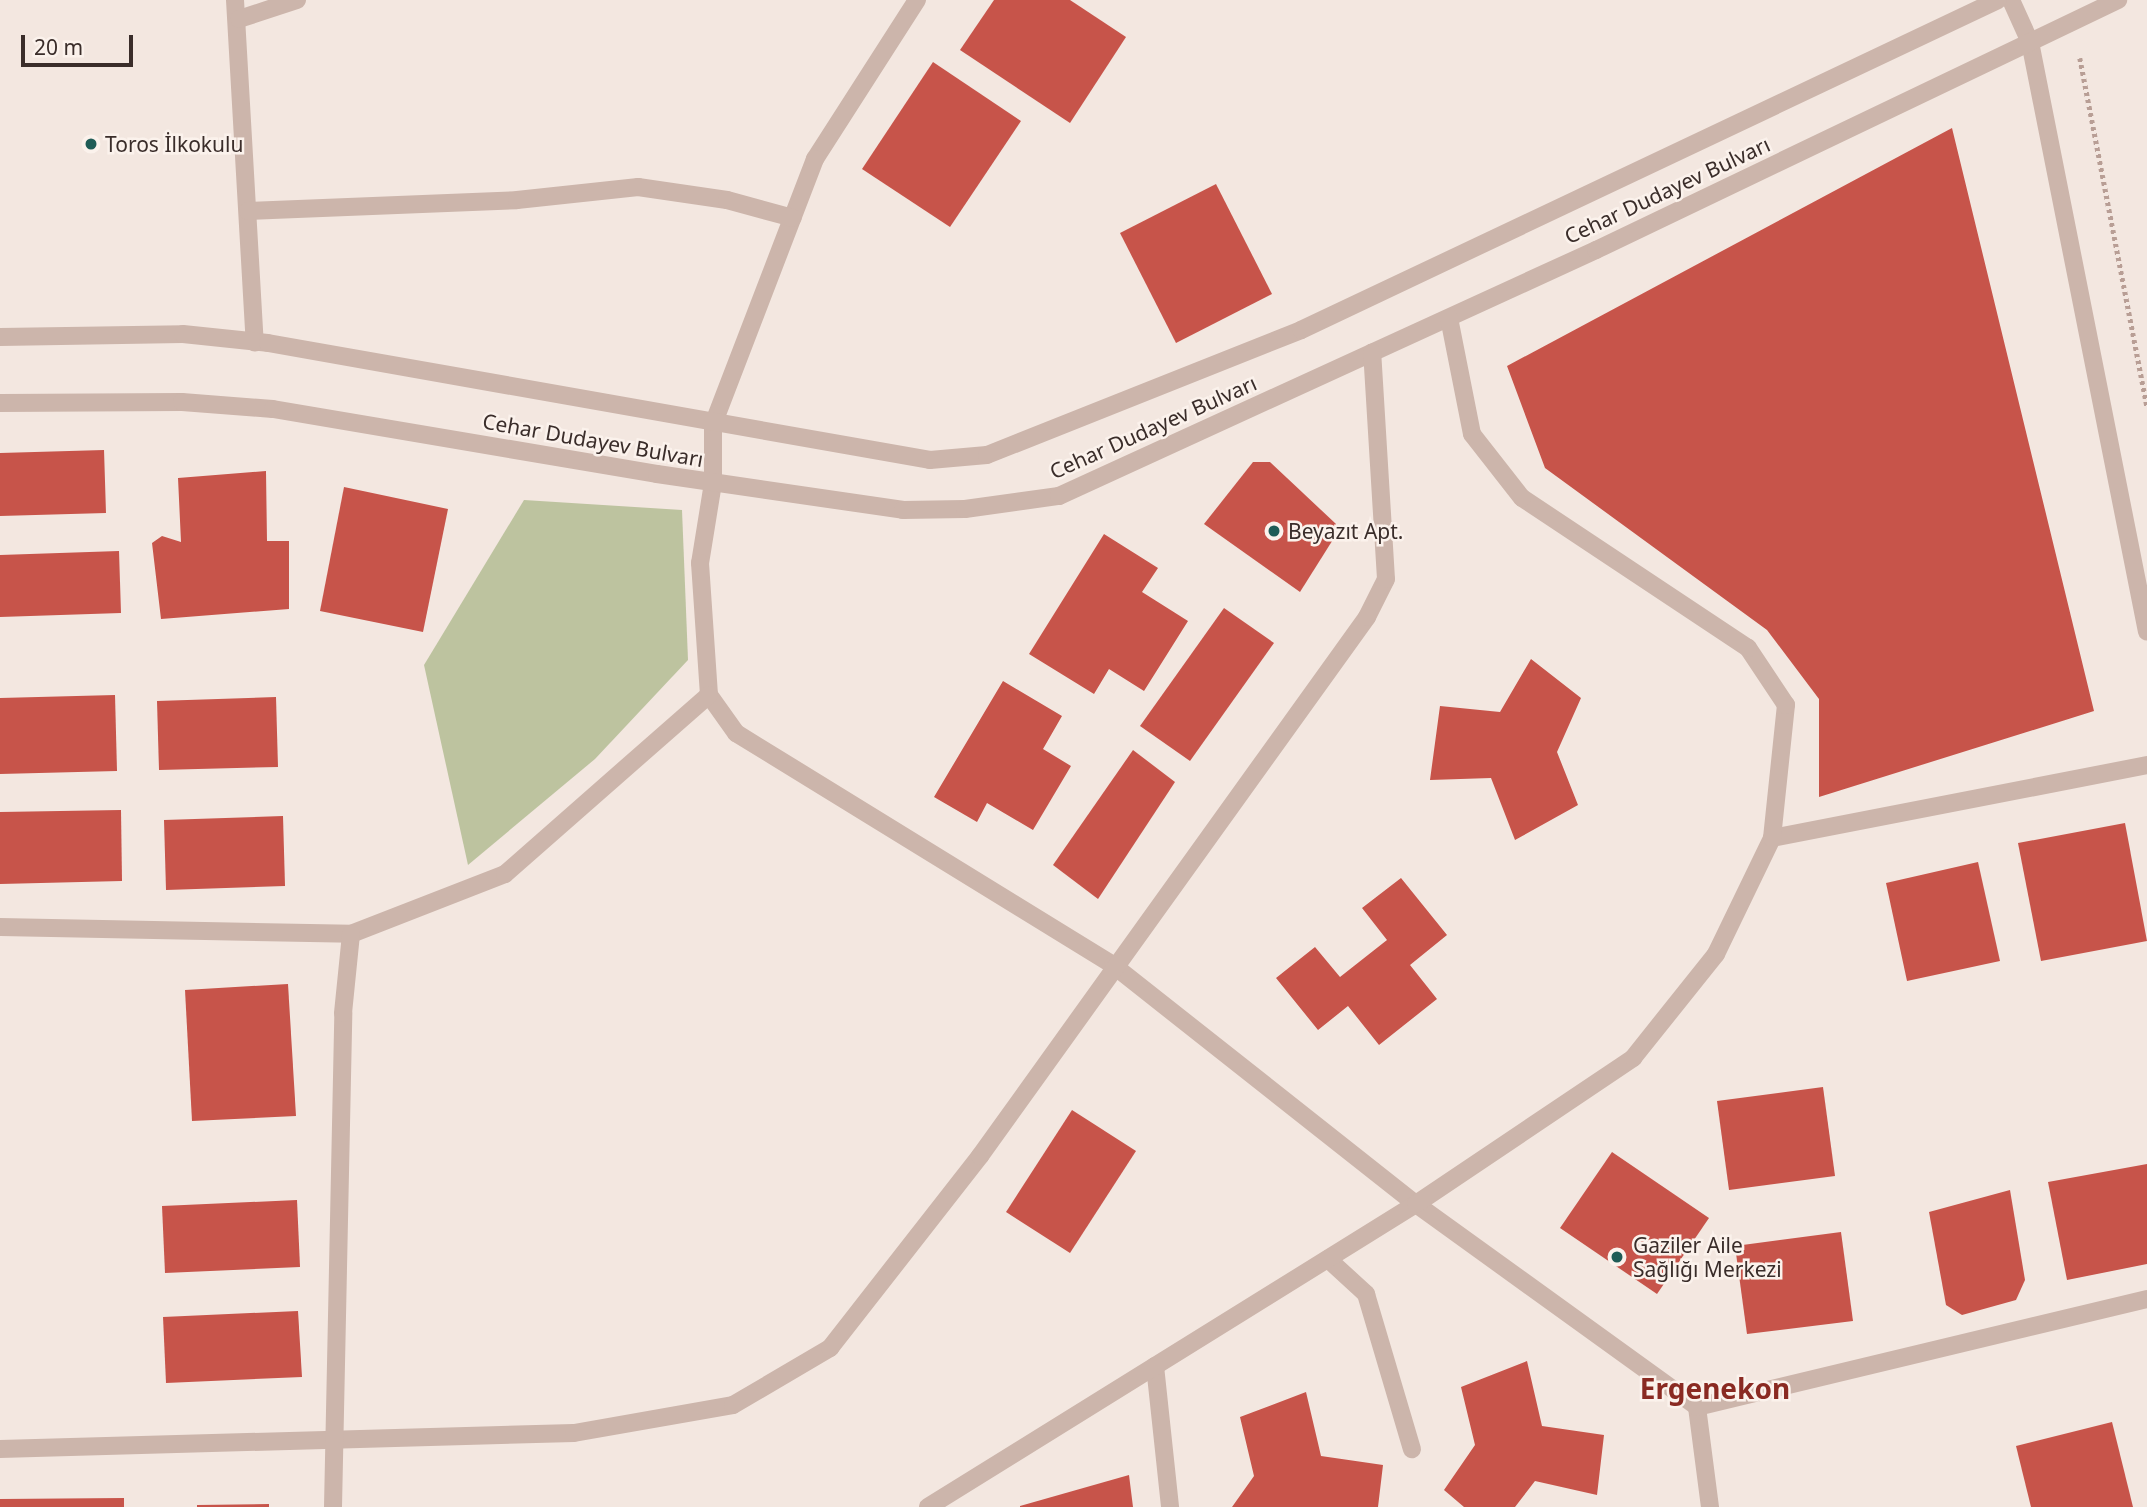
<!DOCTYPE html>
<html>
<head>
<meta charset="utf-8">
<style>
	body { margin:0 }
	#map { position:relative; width:2147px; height:1507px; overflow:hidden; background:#f3e7e0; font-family:"Noto Sans",sans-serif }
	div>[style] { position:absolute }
	.green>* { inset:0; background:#bdc39f }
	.building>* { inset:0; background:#c7544a }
	.path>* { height:4.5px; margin-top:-2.25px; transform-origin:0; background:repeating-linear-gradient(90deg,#b89e95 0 3.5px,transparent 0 7px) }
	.minor>* { height:18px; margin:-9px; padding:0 9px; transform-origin:9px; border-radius:9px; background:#ccb5ab }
	.dots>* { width:19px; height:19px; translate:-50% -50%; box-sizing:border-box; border:4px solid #fbf2ec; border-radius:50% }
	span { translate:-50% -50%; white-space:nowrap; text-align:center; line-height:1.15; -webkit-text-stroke:5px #fbf2ec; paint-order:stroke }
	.poi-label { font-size:21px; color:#3a2d2a }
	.left { translate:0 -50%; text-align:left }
	.street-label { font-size:21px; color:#3a2d2a }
	.district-label { font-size:28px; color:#8a2a22; font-weight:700 }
	.scale { position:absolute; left:21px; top:35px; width:112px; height:32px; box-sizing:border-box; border:4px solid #3a2d2a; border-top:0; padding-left:9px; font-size:21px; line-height:24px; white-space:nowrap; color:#3a2d2a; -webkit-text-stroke:5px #fbf2ec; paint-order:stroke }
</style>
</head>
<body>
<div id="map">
	<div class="green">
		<i style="clip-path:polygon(524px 500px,682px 510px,688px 660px,595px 759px,468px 865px,424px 665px)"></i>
	</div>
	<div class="building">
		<i style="clip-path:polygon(994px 0,1070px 0,1126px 37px,1070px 123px,960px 50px)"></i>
		<i style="clip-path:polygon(933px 62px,1021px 121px,950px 227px,862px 169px)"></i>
		<i style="clip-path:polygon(1952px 128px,2094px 711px,1819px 797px,1819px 699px,1767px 630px,1545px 468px,1507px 366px)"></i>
		<i style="clip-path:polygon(1216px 184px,1272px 294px,1176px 343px,1120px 233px)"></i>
		<i style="clip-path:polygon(104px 450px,106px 513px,0 516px,0 453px)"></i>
		<i style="clip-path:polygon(1253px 462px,1270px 462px,1336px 524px,1334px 538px,1300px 592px,1204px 524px)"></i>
		<i style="clip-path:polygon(266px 471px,267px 541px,289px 541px,289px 609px,161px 619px,152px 543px,162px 536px,181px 542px,178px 478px)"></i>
		<i style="clip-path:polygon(344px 487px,448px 509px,423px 632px,320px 611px)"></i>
		<i style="clip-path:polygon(1104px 534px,1158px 568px,1142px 592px,1188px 621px,1144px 691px,1109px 669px,1094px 694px,1029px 654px)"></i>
		<i style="clip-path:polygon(119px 551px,121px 613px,0 617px,0 555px)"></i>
		<i style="clip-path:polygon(1224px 608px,1274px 643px,1190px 761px,1140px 726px)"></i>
		<i style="clip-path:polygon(1531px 659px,1581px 698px,1557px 752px,1578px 805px,1515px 840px,1491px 778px,1430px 780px,1440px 706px,1500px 712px)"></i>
		<i style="clip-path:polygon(1003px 681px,1062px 716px,1043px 749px,1071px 766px,1033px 830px,987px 803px,977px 822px,934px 797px)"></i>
		<i style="clip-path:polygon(115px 695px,117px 771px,0 774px,0 698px)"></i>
		<i style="clip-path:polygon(276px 697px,278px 767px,159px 770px,157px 701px)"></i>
		<i style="clip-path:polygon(1133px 750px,1175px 782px,1098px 899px,1053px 865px)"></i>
		<i style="clip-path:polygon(121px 810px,122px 881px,0 884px,0 812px)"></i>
		<i style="clip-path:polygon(283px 816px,285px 886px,166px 890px,164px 820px)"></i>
		<i style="clip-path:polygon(2125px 823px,2147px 941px,2041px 961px,2018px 843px)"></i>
		<i style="clip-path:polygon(1978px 862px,2000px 961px,1907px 981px,1886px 883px)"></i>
		<i style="clip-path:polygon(1401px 878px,1447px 935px,1410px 965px,1437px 999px,1379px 1045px,1348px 1006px,1318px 1030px,1276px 978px,1315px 947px,1340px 977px,1387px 940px,1362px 908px)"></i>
		<i style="clip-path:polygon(288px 984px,296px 1116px,192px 1121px,185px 990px)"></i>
		<i style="clip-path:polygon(1823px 1087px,1835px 1176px,1729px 1190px,1717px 1101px)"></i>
		<i style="clip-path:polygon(1072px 1110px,1136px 1151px,1070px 1253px,1006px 1212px)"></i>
		<i style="clip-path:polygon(1612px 1152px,1709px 1218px,1657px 1294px,1560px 1228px)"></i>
		<i style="clip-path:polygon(2147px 1164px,2147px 1264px,2067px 1280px,2048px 1182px)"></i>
		<i style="clip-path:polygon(2010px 1190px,2025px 1280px,2016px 1300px,1962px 1315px,1946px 1305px,1929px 1212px)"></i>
		<i style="clip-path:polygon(297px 1200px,300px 1267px,165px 1273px,162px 1206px)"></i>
		<i style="clip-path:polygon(1841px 1232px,1853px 1321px,1747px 1334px,1735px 1246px)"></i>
		<i style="clip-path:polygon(298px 1311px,302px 1377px,166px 1383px,163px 1317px)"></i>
		<i style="clip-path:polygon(1527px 1361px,1542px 1426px,1604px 1435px,1597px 1495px,1535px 1481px,1515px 1507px,1464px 1507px,1444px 1490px,1475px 1445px,1461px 1387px)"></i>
		<i style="clip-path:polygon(1306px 1392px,1321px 1456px,1383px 1465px,1378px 1507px,1232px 1507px,1254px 1476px,1240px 1417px)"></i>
		<i style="clip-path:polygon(2112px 1422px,2133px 1507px,2031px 1507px,2016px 1446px)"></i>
		<i style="clip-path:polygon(1129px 1475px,1133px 1507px,1020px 1507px,1020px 1506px)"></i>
		<i style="clip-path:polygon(124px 1498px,124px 1507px,0 1507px,0 1499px)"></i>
		<i style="clip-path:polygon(269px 1504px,269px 1507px,197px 1507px,197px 1505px)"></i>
	</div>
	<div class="path">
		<i style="left:2080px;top:58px;width:354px;rotate:79.1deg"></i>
	</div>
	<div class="minor">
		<i style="left:235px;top:0;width:343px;rotate:86.7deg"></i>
		<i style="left:917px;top:0;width:189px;rotate:122.7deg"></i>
		<i style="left:815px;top:159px;width:285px;rotate:111deg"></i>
		<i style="left:713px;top:425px;width:58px;rotate:90deg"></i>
		<i style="left:713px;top:483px;width:81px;rotate:99.2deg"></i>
		<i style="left:700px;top:563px;width:132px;rotate:86.1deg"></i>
		<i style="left:709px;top:695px;width:47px;rotate:54.6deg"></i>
		<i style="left:736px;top:733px;width:443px;rotate:31.6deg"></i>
		<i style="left:1113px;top:965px;width:386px;rotate:38.3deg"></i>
		<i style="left:1416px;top:1204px;width:347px;rotate:35.8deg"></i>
		<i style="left:1697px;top:1407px;width:101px;rotate:82.6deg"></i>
		<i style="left:2011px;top:0;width:46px;rotate:65.7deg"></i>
		<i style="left:2030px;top:42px;width:601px;rotate:78.78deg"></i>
		<i style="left:239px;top:19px;width:61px;rotate:-18.1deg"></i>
		<i style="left:248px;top:211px;width:269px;rotate:-2.3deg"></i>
		<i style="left:517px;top:200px;width:122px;rotate:-6.1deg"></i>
		<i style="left:638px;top:187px;width:90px;rotate:8.3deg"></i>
		<i style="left:727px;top:200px;width:68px;rotate:15.3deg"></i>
		<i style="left:0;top:337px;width:183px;rotate:-0.9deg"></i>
		<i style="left:183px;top:334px;width:85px;rotate:6deg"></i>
		<i style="left:268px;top:343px;width:672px;rotate:10.02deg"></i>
		<i style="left:930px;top:460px;width:57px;rotate:-5deg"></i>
		<i style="left:987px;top:455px;width:338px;rotate:-21.7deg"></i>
		<i style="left:1301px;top:330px;width:771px;rotate:-25.34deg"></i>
		<i style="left:0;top:403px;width:182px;rotate:-0.3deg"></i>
		<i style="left:182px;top:402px;width:91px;rotate:4.4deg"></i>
		<i style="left:273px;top:409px;width:389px;rotate:9.6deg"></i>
		<i style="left:657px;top:474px;width:249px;rotate:8.3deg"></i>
		<i style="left:903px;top:510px;width:62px;rotate:-0.9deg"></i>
		<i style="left:965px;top:509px;width:95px;rotate:-7.9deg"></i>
		<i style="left:1059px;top:496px;width:591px;rotate:-24.61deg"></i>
		<i style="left:1596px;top:250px;width:579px;rotate:-25.59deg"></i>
		<i style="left:1772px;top:838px;width:382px;rotate:-11deg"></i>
		<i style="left:0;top:927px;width:351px;rotate:1.1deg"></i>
		<i style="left:351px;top:934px;width:165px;rotate:-21.3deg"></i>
		<i style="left:505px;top:874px;width:271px;rotate:-41.3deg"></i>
		<i style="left:1328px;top:1259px;width:52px;rotate:42.6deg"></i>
		<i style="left:1366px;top:1294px;width:162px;rotate:73.5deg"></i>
		<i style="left:1155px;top:1366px;width:142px;rotate:83.9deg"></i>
		<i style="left:1697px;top:1407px;width:463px;rotate:-13.5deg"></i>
		<i style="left:0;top:1449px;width:574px;rotate:-1.6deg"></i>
		<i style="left:574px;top:1433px;width:161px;rotate:-10deg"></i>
		<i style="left:733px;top:1405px;width:113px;rotate:-30.4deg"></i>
		<i style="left:830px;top:1348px;width:244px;rotate:-52deg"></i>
		<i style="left:980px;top:1156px;width:664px;rotate:-54.32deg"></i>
		<i style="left:1367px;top:617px;width:42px;rotate:-63.4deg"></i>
		<i style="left:1386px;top:579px;width:227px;rotate:-93.5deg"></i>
		<i style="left:333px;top:1507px;width:494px;rotate:-88.8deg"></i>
		<i style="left:343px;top:1013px;width:79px;rotate:-84.2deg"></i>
		<i style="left:928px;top:1507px;width:574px;rotate:-31.84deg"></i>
		<i style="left:1416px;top:1204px;width:262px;rotate:-33.9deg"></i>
		<i style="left:1633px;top:1058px;width:133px;rotate:-51.4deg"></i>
		<i style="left:1716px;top:954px;width:129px;rotate:-64.2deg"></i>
		<i style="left:1772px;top:838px;width:134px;rotate:-84deg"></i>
		<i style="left:1786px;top:705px;width:69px;rotate:-123.7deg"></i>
		<i style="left:1748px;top:648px;width:271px;rotate:-146.4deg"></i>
		<i style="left:1522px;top:498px;width:81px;rotate:-128deg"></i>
		<i style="left:1472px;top:434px;width:118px;rotate:-101.2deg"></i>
	</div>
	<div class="dots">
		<i style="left:91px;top:144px;background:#1f5c56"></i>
		<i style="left:1274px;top:531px;background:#1f5c56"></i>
		<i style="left:1617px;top:1257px;background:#1f5c56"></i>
	</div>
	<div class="poi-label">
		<span class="left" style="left:105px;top:144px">Toros İlkokulu</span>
		<span class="left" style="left:1288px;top:531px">Beyazıt Apt.</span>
		<span class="left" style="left:1633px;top:1257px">Gaziler Aile<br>Sağlığı Merkezi</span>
	</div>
	<div class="street-label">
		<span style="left:1667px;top:190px;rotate:-25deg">Cehar Dudayev Bulvarı</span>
		<span style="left:1153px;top:427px;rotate:-24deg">Cehar Dudayev Bulvarı</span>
		<span style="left:593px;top:440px;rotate:10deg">Cehar Dudayev Bulvarı</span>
	</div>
	<div class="district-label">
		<span style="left:1715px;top:1388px">Ergenekon</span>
	</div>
	<div class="scale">20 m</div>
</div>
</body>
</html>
